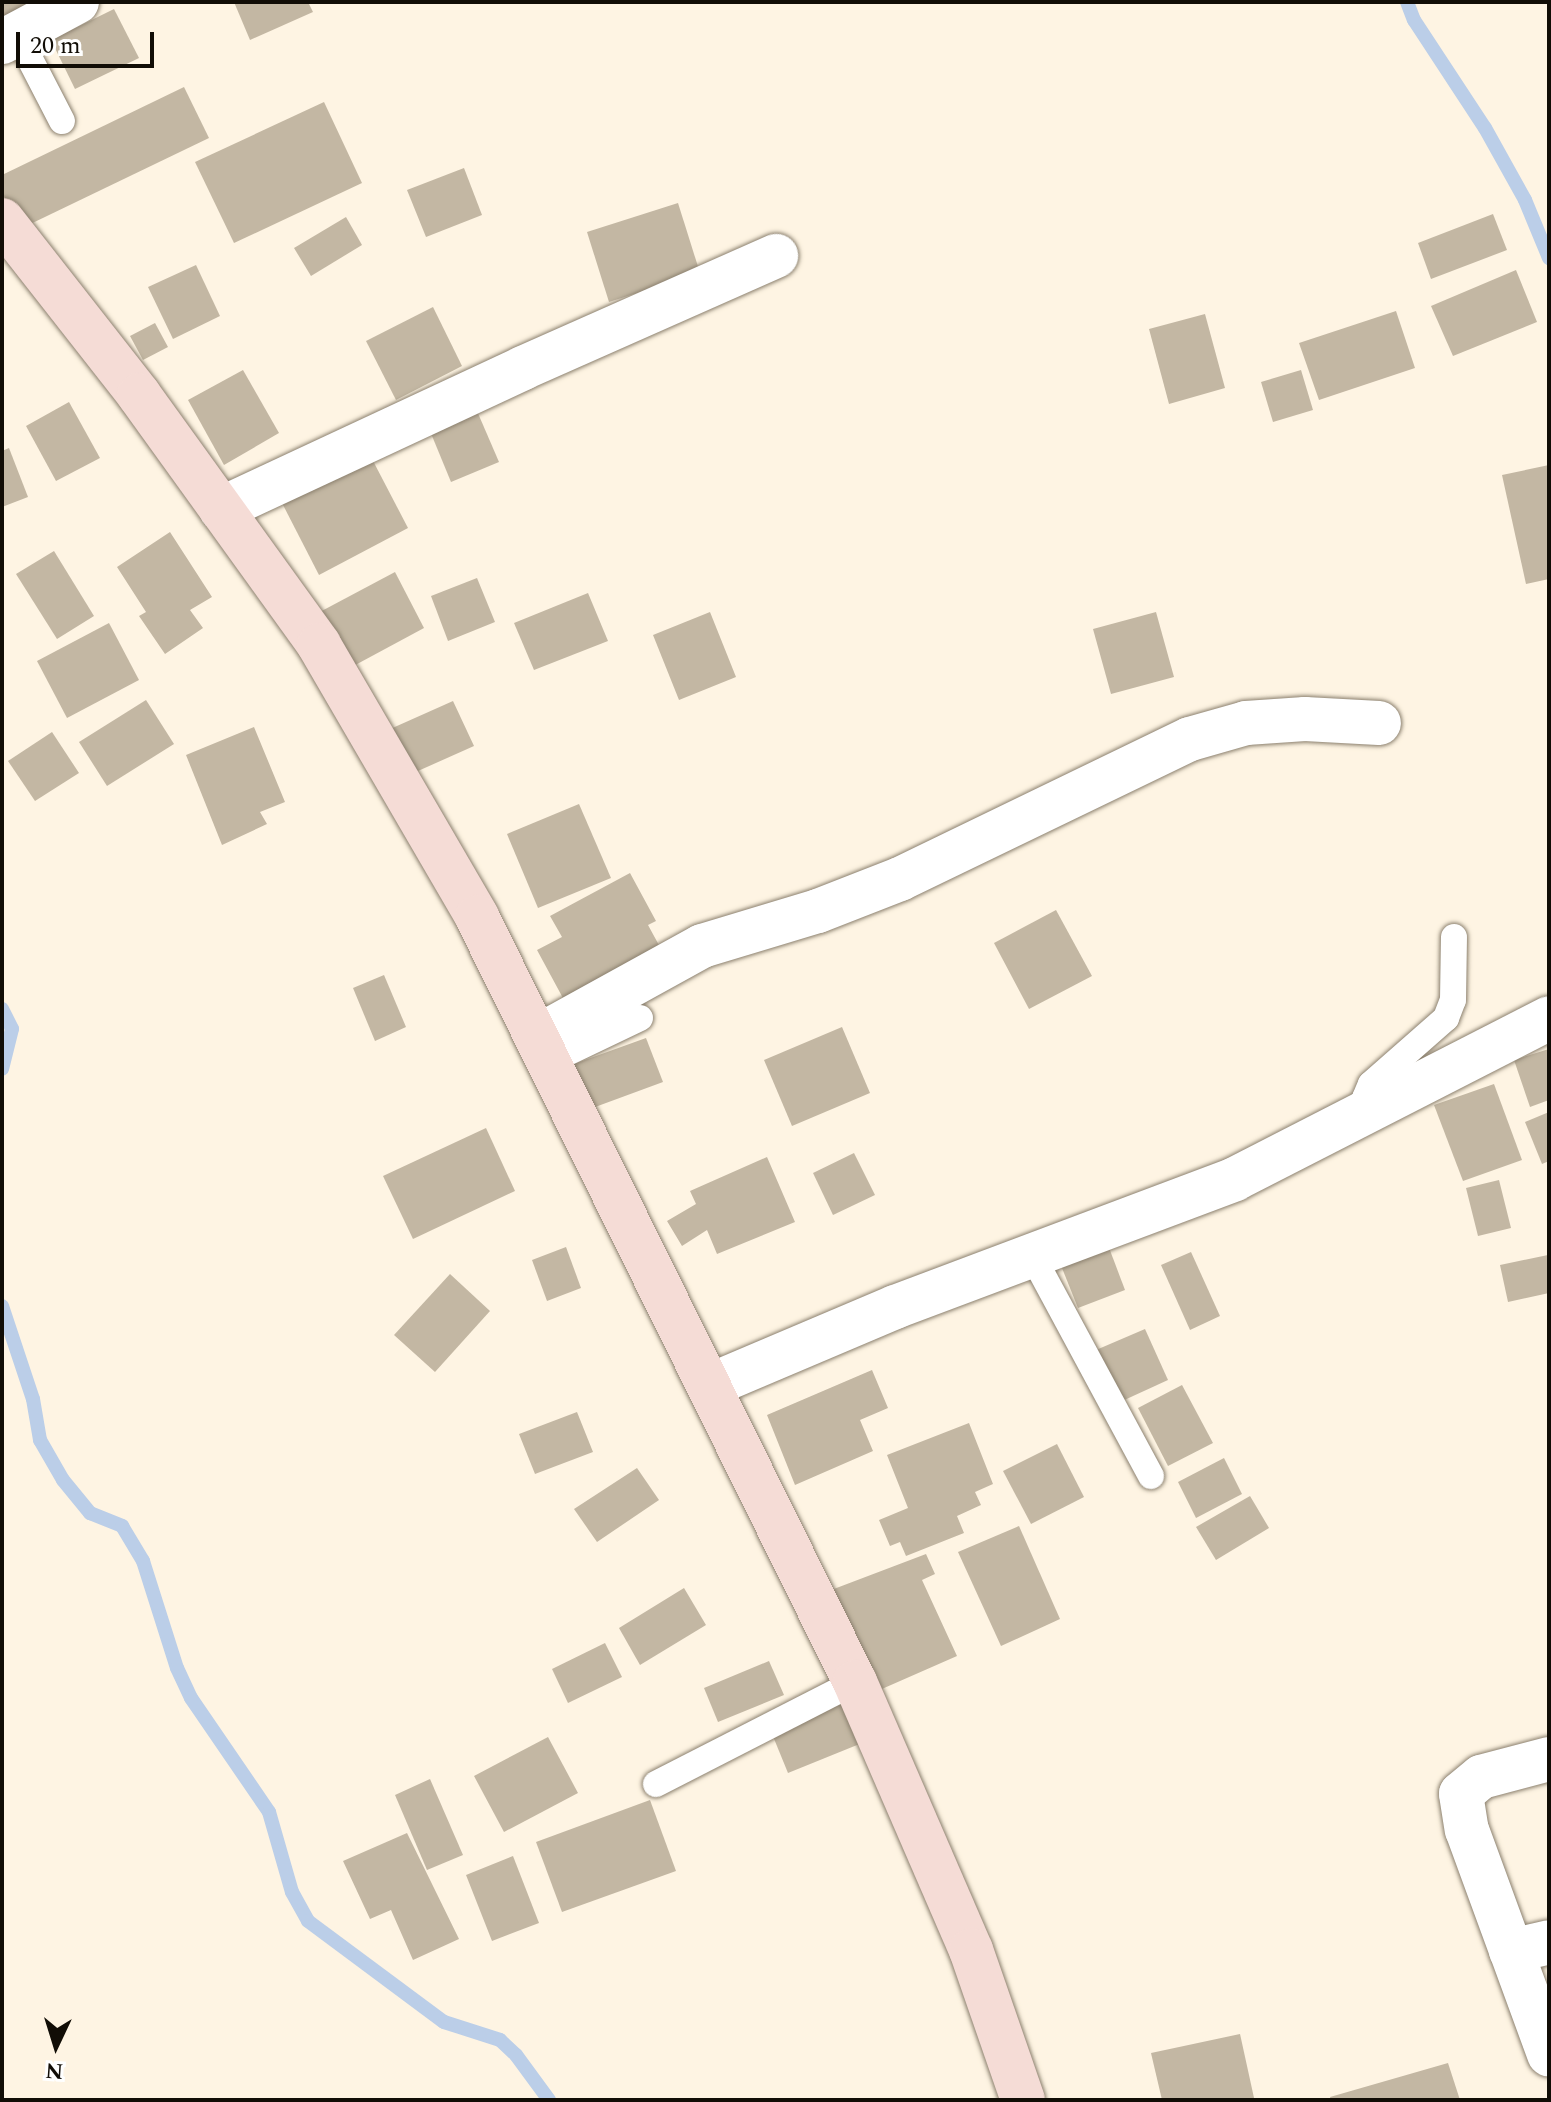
<!DOCTYPE html>
<html>
<head>
<meta charset="utf-8">
<style>
	body { margin:0 }
	#map { position:relative; width:1551px; height:2102px; overflow:hidden; background:#fef4e3; font-family:Spectral,serif }
	div>[style] { position:absolute }
	.stream>* { height:14px; margin:-7px; padding:0 7px; transform-origin:7px; border-radius:7px; background:#bbcee8 }
	.building>* { inset:0; background:#c3b7a3 }
	.roads { filter:drop-shadow(0 0 2px #8b806e) drop-shadow(0 0 2px #8b806e) }
	.lane>* { height:26px; margin:-13px; padding:0 13px; transform-origin:13px; border-radius:13px; background:#fff }
	.street>* { height:44px; margin:-22px; padding:0 22px; transform-origin:22px; border-radius:22px; background:#fff }
	.secondary>* { height:44px; margin:-22px; padding:0 22px; transform-origin:22px; border-radius:22px; background:#f5dcd6 }
	span { translate:-50% -50%; white-space:nowrap; text-align:center; line-height:1.15; -webkit-text-stroke:6px #fff; paint-order:stroke }
	.frame { position:absolute; inset:0; border:4px solid #110d06; pointer-events:none }
	.north { position:absolute; left:16px; top:2006px; width:80px; height:80px; -webkit-text-stroke:6px #fff; paint-order:stroke; rotate:184deg; font-size:22px; font-weight:700; line-height:32px; text-align:center; color:#110d06 }
	.north::after { content:''; display:block; margin:auto; width:28px; height:36px; background:#110d06; clip-path:polygon(50% 0,100% 100%,50% 72%,0 100%) }
	.scale { position:absolute; left:16px; top:32px; width:138px; height:36px; box-sizing:border-box; border:4px solid #110d06; border-top:0; padding-left:10px; font-size:24px; line-height:28px; white-space:nowrap; color:#110d06; -webkit-text-stroke:6px #fff; paint-order:stroke }
</style>
</head>
<body>
<div id="map">
	<div class="stream">
		<i style="left:1407px;top:2px;width:19px;rotate:69deg"></i>
		<i style="left:1414px;top:20px;width:129px;rotate:56.7deg"></i>
		<i style="left:1485px;top:128px;width:82px;rotate:60.9deg"></i>
		<i style="left:1525px;top:200px;width:63px;rotate:67.5deg"></i>
		<i style="left:2px;top:1009px;width:22px;rotate:63deg"></i>
		<i style="left:12px;top:1029px;width:41px;rotate:104deg"></i>
		<i style="left:2px;top:1306px;width:98px;rotate:71.6deg"></i>
		<i style="left:33px;top:1399px;width:42px;rotate:80.3deg"></i>
		<i style="left:40px;top:1440px;width:46px;rotate:60.1deg"></i>
		<i style="left:63px;top:1480px;width:43px;rotate:50.7deg"></i>
		<i style="left:90px;top:1513px;width:35px;rotate:22deg"></i>
		<i style="left:122px;top:1526px;width:41px;rotate:59deg"></i>
		<i style="left:143px;top:1561px;width:112px;rotate:72.4deg"></i>
		<i style="left:177px;top:1668px;width:33px;rotate:65deg"></i>
		<i style="left:191px;top:1698px;width:138px;rotate:55.6deg"></i>
		<i style="left:269px;top:1812px;width:83px;rotate:74deg"></i>
		<i style="left:292px;top:1892px;width:33px;rotate:61deg"></i>
		<i style="left:308px;top:1921px;width:169px;rotate:36.6deg"></i>
		<i style="left:444px;top:2022px;width:59px;rotate:17.8deg"></i>
		<i style="left:500px;top:2040px;width:22px;rotate:43deg"></i>
		<i style="left:516px;top:2055px;width:56px;rotate:53.7deg"></i>
	</div>
	<div class="building">
		<i style="clip-path:polygon(2px 2px,42px 2px,2px 27px)"></i>
		<i style="clip-path:polygon(234px 2px,308px 2px,313px 12px,250px 40px)"></i>
		<i style="clip-path:polygon(114px 9px,139px 58px,75px 89px,51px 40px)"></i>
		<i style="clip-path:polygon(184px 87px,209px 138px,20px 229px,2px 192px,2px 175px)"></i>
		<i style="clip-path:polygon(324px 102px,362px 183px,234px 243px,195px 162px)"></i>
		<i style="clip-path:polygon(464px 168px,482px 215px,426px 237px,407px 190px)"></i>
		<i style="clip-path:polygon(678px 203px,700px 273px,609px 302px,587px 232px)"></i>
		<i style="clip-path:polygon(1493px 214px,1507px 250px,1431px 279px,1418px 243px)"></i>
		<i style="clip-path:polygon(346px 217px,362px 245px,311px 276px,294px 248px)"></i>
		<i style="clip-path:polygon(196px 265px,220px 316px,173px 339px,148px 287px)"></i>
		<i style="clip-path:polygon(1516px 270px,1537px 322px,1453px 356px,1431px 306px)"></i>
		<i style="clip-path:polygon(433px 307px,462px 366px,396px 400px,366px 341px)"></i>
		<i style="clip-path:polygon(1396px 311px,1415px 368px,1319px 400px,1299px 343px)"></i>
		<i style="clip-path:polygon(1205px 314px,1225px 388px,1169px 404px,1149px 329px)"></i>
		<i style="clip-path:polygon(155px 323px,168px 347px,143px 360px,130px 336px)"></i>
		<i style="clip-path:polygon(243px 370px,279px 433px,224px 465px,188px 400px)"></i>
		<i style="clip-path:polygon(1301px 370px,1313px 410px,1273px 422px,1261px 382px)"></i>
		<i style="clip-path:polygon(69px 402px,100px 458px,56px 481px,26px 426px)"></i>
		<i style="clip-path:polygon(477px 411px,499px 462px,451px 482px,430px 431px)"></i>
		<i style="clip-path:polygon(9px 448px,28px 497px,2px 507px,2px 451px)"></i>
		<i style="clip-path:polygon(371px 457px,408px 528px,319px 575px,282px 503px)"></i>
		<i style="clip-path:polygon(1549px 465px,1549px 579px,1526px 584px,1502px 475px)"></i>
		<i style="clip-path:polygon(170px 532px,212px 597px,190px 610px,203px 628px,165px 654px,139px 616px,146px 612px,117px 567px)"></i>
		<i style="clip-path:polygon(54px 551px,94px 616px,57px 639px,16px 574px)"></i>
		<i style="clip-path:polygon(395px 572px,424px 628px,346px 670px,316px 614px)"></i>
		<i style="clip-path:polygon(477px 578px,495px 622px,448px 641px,431px 596px)"></i>
		<i style="clip-path:polygon(588px 593px,608px 641px,534px 670px,514px 623px)"></i>
		<i style="clip-path:polygon(710px 612px,736px 677px,679px 700px,653px 635px)"></i>
		<i style="clip-path:polygon(1156px 612px,1174px 677px,1111px 694px,1093px 629px)"></i>
		<i style="clip-path:polygon(109px 623px,139px 680px,67px 718px,37px 661px)"></i>
		<i style="clip-path:polygon(146px 700px,174px 744px,107px 786px,79px 742px)"></i>
		<i style="clip-path:polygon(453px 701px,474px 746px,409px 775px,388px 730px)"></i>
		<i style="clip-path:polygon(254px 727px,285px 802px,260px 812px,267px 824px,222px 845px,186px 755px)"></i>
		<i style="clip-path:polygon(52px 732px,79px 773px,35px 801px,8px 761px)"></i>
		<i style="clip-path:polygon(579px 804px,611px 878px,538px 908px,507px 834px)"></i>
		<i style="clip-path:polygon(630px 873px,656px 921px,648px 925px,660px 947px,564px 1000px,537px 950px,562px 937px,550px 916px)"></i>
		<i style="clip-path:polygon(1056px 910px,1092px 976px,1029px 1009px,994px 943px)"></i>
		<i style="clip-path:polygon(384px 975px,406px 1027px,375px 1041px,353px 988px)"></i>
		<i style="clip-path:polygon(842px 1027px,870px 1093px,792px 1126px,764px 1060px)"></i>
		<i style="clip-path:polygon(646px 1038px,663px 1082px,587px 1110px,571px 1065px)"></i>
		<i style="clip-path:polygon(1549px 1049px,1549px 1100px,1530px 1107px,1514px 1060px)"></i>
		<i style="clip-path:polygon(1494px 1084px,1522px 1160px,1463px 1181px,1434px 1105px)"></i>
		<i style="clip-path:polygon(1549px 1112px,1549px 1161px,1542px 1164px,1525px 1122px)"></i>
		<i style="clip-path:polygon(486px 1128px,515px 1191px,413px 1239px,383px 1176px)"></i>
		<i style="clip-path:polygon(854px 1153px,875px 1195px,833px 1215px,813px 1173px)"></i>
		<i style="clip-path:polygon(767px 1157px,795px 1222px,717px 1254px,707px 1230px,682px 1246px,667px 1221px,696px 1204px,690px 1191px)"></i>
		<i style="clip-path:polygon(1499px 1180px,1511px 1228px,1478px 1236px,1466px 1188px)"></i>
		<i style="clip-path:polygon(1108px 1245px,1125px 1290px,1078px 1308px,1060px 1263px)"></i>
		<i style="clip-path:polygon(566px 1247px,581px 1288px,547px 1301px,532px 1260px)"></i>
		<i style="clip-path:polygon(1191px 1252px,1220px 1316px,1190px 1330px,1161px 1265px)"></i>
		<i style="clip-path:polygon(1548px 1255px,1549px 1293px,1508px 1302px,1500px 1265px)"></i>
		<i style="clip-path:polygon(450px 1274px,490px 1311px,435px 1372px,394px 1335px)"></i>
		<i style="clip-path:polygon(1145px 1329px,1168px 1380px,1120px 1402px,1096px 1350px)"></i>
		<i style="clip-path:polygon(872px 1370px,888px 1408px,860px 1420px,873px 1451px,795px 1485px,767px 1415px)"></i>
		<i style="clip-path:polygon(1182px 1385px,1213px 1443px,1168px 1466px,1138px 1408px)"></i>
		<i style="clip-path:polygon(577px 1412px,593px 1452px,535px 1474px,519px 1434px)"></i>
		<i style="clip-path:polygon(969px 1423px,993px 1484px,975px 1492px,981px 1505px,957px 1516px,964px 1533px,906px 1556px,900px 1542px,890px 1546px,879px 1520px,908px 1508px,887px 1455px)"></i>
		<i style="clip-path:polygon(1057px 1444px,1084px 1497px,1031px 1524px,1003px 1471px)"></i>
		<i style="clip-path:polygon(1224px 1458px,1242px 1494px,1196px 1518px,1178px 1482px)"></i>
		<i style="clip-path:polygon(637px 1468px,659px 1500px,597px 1542px,574px 1509px)"></i>
		<i style="clip-path:polygon(1250px 1496px,1269px 1528px,1216px 1560px,1196px 1527px)"></i>
		<i style="clip-path:polygon(1019px 1526px,1060px 1619px,1001px 1646px,958px 1552px)"></i>
		<i style="clip-path:polygon(926px 1554px,935px 1574px,922px 1580px,957px 1656px,875px 1692px,818px 1595px)"></i>
		<i style="clip-path:polygon(684px 1588px,706px 1625px,640px 1665px,619px 1628px)"></i>
		<i style="clip-path:polygon(605px 1643px,622px 1677px,568px 1703px,552px 1669px)"></i>
		<i style="clip-path:polygon(769px 1661px,784px 1695px,718px 1722px,704px 1688px)"></i>
		<i style="clip-path:polygon(844px 1699px,862px 1743px,788px 1773px,770px 1729px)"></i>
		<i style="clip-path:polygon(548px 1737px,578px 1793px,504px 1832px,474px 1776px)"></i>
		<i style="clip-path:polygon(430px 1779px,463px 1855px,427px 1870px,395px 1795px)"></i>
		<i style="clip-path:polygon(650px 1800px,676px 1871px,562px 1912px,536px 1842px)"></i>
		<i style="clip-path:polygon(407px 1833px,459px 1939px,413px 1960px,391px 1910px,370px 1919px,343px 1861px)"></i>
		<i style="clip-path:polygon(513px 1856px,539px 1923px,492px 1941px,466px 1875px)"></i>
		<i style="clip-path:polygon(1240px 2034px,1254px 2098px,1162px 2100px,1151px 2053px)"></i>
		<i style="clip-path:polygon(1448px 2063px,1460px 2100px,1331px 2100px,1330px 2097px)"></i>
	</div>
	<div class="roads">
		<div class="lane">
			<i style="left:17px;top:34px;width:98px;rotate:62.7deg"></i>
			<i style="left:548px;top:1062px;width:102px;rotate:-25.6deg"></i>
			<i style="left:1364px;top:1114px;width:16px;rotate:-86deg"></i>
			<i style="left:1365px;top:1098px;width:15px;rotate:-67deg"></i>
			<i style="left:1371px;top:1084px;width:100px;rotate:-41.3deg"></i>
			<i style="left:1446px;top:1018px;width:19px;rotate:-69deg"></i>
			<i style="left:1453px;top:1000px;width:63px;rotate:-89.1deg"></i>
			<i style="left:1032px;top:1255px;width:251px;rotate:61.7deg"></i>
			<i style="left:656px;top:1784px;width:224px;rotate:-27.1deg"></i>
		</div>
		<div class="street">
			<i style="left:2px;top:42px;width:85px;rotate:-28.1deg"></i>
			<i style="left:221px;top:509px;width:333px;rotate:-25deg"></i>
			<i style="left:523px;top:368px;width:277px;rotate:-23.9deg"></i>
			<i style="left:537px;top:1037px;width:188px;rotate:-28.9deg"></i>
			<i style="left:702px;top:946px;width:121px;rotate:-16.8deg"></i>
			<i style="left:818px;top:911px;width:88px;rotate:-21.3deg"></i>
			<i style="left:900px;top:879px;width:322px;rotate:-25.8deg"></i>
			<i style="left:1190px;top:739px;width:58px;rotate:-15.9deg"></i>
			<i style="left:1246px;top:723px;width:59px;rotate:-3.9deg"></i>
			<i style="left:1305px;top:719px;width:74px;rotate:3.1deg"></i>
			<i style="left:709px;top:1386px;width:202px;rotate:-23deg"></i>
			<i style="left:895px;top:1307px;width:363px;rotate:-20.6deg"></i>
			<i style="left:1235px;top:1179px;width:353px;rotate:-27.1deg"></i>
			<i style="left:1549px;top:1759px;width:70px;rotate:165.2deg"></i>
			<i style="left:1481px;top:1777px;width:26px;rotate:140deg"></i>
			<i style="left:1461px;top:1794px;width:36px;rotate:81deg"></i>
			<i style="left:1467px;top:1830px;width:239px;rotate:69.9deg"></i>
			<i style="left:1511px;top:1951px;width:39px;rotate:-13deg"></i>
		</div>
		<div class="secondary">
			<i style="left:2px;top:220px;width:222px;rotate:51.9deg"></i>
			<i style="left:139px;top:395px;width:308px;rotate:54.2deg"></i>
			<i style="left:319px;top:645px;width:315px;rotate:59.8deg"></i>
			<i style="left:477px;top:917px;width:853px;rotate:63.71deg"></i>
			<i style="left:855px;top:1682px;width:292px;rotate:66.6deg"></i>
			<i style="left:971px;top:1950px;width:159px;rotate:70.9deg"></i>
		</div>
	</div>
	<div class="frame"></div>
	<div class="north">N</div>
	<div class="scale">20 m</div>
</div>
</body>
</html>
